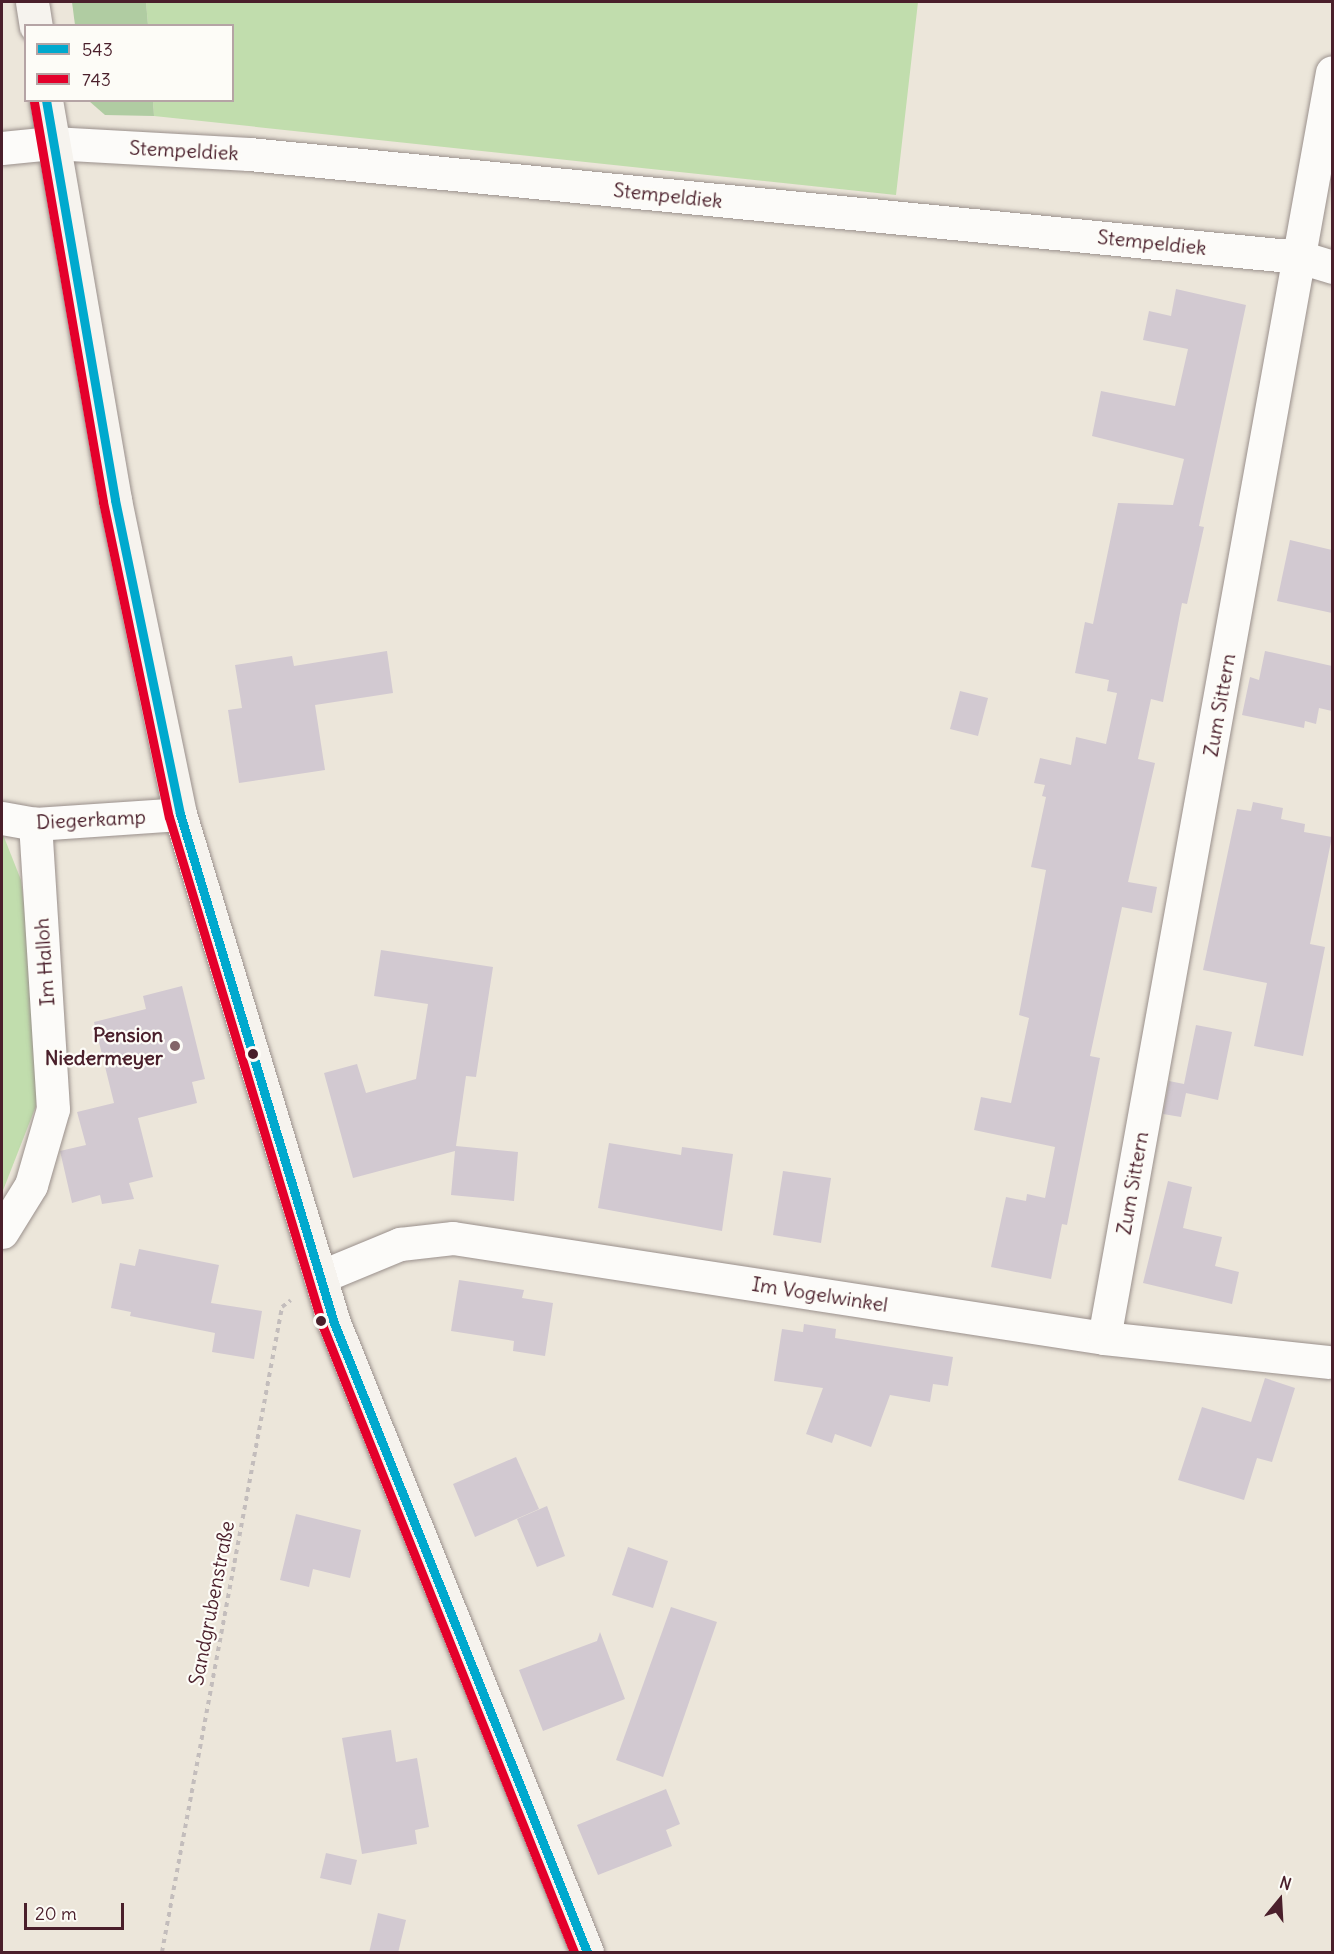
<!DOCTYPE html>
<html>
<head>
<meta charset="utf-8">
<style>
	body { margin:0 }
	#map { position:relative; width:1334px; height:1954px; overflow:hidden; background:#ece6da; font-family:Delius,sans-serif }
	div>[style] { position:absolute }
	.green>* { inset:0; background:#c1ddad }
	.forest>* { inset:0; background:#b0cca2 }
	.building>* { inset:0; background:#d2c9d1 }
	.path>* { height:4px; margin-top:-2px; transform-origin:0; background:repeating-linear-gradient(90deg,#c3bdbc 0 4.5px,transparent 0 9px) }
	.roads { filter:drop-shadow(0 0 2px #9a908c) drop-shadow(0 0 2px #9a908c) }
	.minor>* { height:33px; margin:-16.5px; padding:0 16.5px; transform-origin:16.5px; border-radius:16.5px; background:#fcfbf9 }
	.secondary>* { height:33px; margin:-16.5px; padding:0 16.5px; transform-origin:16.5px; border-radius:16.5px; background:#f6f3ee }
	.bus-1>* { height:9px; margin:-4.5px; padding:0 4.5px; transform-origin:4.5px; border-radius:4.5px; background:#00a9ce }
	.bus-2>* { height:9px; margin:-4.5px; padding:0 4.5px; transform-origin:4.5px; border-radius:4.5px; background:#e4002b }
	.dots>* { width:16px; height:16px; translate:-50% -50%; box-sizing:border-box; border:3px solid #fdfcf7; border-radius:50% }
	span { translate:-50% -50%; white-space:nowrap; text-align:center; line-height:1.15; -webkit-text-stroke:4.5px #fdfcf7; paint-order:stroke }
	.street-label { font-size:20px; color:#4a1f2b }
	.poi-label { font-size:20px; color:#4a1f2b; font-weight:700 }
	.right { translate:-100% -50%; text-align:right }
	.frame { position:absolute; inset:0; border:3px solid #4a1f2b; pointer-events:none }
	.legend { position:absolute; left:24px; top:24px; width:210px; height:78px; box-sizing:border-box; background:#fdfcf7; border:2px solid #b5a4a5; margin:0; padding:8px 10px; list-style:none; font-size:18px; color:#4a1f2b }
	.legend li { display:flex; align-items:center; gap:12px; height:30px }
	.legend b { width:30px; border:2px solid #b5a4a5 }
	.north { position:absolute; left:1250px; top:1870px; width:60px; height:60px; -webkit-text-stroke:4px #fdfcf7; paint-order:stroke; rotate:18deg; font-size:16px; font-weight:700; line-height:24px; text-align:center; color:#4a1f2b }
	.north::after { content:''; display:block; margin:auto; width:21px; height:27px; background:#4a1f2b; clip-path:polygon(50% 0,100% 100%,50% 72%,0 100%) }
	.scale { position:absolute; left:24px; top:1903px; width:100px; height:27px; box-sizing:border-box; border:3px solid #4a1f2b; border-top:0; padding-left:8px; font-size:18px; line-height:21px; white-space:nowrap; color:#4a1f2b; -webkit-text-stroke:4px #fdfcf7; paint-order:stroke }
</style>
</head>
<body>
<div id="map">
	<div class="green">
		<i style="clip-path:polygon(146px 2px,918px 2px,896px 195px,154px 116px,153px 101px,232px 100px,232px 26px,148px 25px)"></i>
		<i style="clip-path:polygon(2px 832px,21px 880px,42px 1044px,36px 1106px,2px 1193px)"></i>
	</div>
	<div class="forest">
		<i style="clip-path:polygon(72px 2px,146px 2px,148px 25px,75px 25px)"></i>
		<i style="clip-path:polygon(89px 101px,153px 101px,154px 116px,105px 115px)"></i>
	</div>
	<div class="building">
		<i style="clip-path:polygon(1176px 289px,1246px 305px,1199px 526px,1204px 527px,1187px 604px,1182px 603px,1163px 702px,1151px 699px,1138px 759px,1155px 763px,1128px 882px,1157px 887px,1152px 913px,1122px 907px,1090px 1056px,1100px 1058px,1067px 1225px,1062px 1224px,1051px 1279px,991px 1267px,1006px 1197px,1026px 1201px,1027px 1194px,1045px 1198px,1055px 1147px,974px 1130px,981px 1097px,1011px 1103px,1029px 1018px,1019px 1015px,1046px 870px,1031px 867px,1046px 797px,1042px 796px,1045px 785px,1034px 783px,1040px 758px,1071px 765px,1076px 737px,1106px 744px,1117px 693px,1107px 691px,1109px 680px,1075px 673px,1085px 622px,1093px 624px,1118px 503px,1173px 505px,1184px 459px,1092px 436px,1101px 391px,1175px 406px,1188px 349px,1143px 340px,1149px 311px,1171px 316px)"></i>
		<i style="clip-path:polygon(1290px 540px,1332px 550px,1332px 613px,1277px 601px)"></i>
		<i style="clip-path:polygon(387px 651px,393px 693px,315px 705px,325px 770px,239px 783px,228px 710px,242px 708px,235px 665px,292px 656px,294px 666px)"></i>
		<i style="clip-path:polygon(1265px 651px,1332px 666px,1332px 711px,1319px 708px,1316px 724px,1305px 721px,1304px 728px,1242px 715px,1250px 677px,1259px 680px)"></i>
		<i style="clip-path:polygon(960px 691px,988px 698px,978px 736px,950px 729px)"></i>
		<i style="clip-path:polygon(1253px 802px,1283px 808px,1281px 819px,1305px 824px,1304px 832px,1332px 837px,1310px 944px,1325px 947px,1303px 1056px,1254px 1046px,1267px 983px,1203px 970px,1237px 809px,1251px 811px)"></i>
		<i style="clip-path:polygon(381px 950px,493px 967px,476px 1077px,466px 1076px,456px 1146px,518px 1152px,514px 1201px,451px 1195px,455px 1151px,353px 1178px,324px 1073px,357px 1064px,366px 1093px,416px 1079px,428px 1004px,374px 996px)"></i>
		<i style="clip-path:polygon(182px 986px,205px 1079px,192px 1082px,197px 1103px,138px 1118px,153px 1177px,129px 1183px,134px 1199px,102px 1204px,100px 1195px,72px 1203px,60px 1151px,86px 1145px,77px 1112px,114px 1103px,94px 1022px,146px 1009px,143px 996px)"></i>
		<i style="clip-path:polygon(1196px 1025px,1232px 1032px,1218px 1100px,1186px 1093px,1181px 1117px,1163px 1114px,1169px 1081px,1184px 1084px)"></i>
		<i style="clip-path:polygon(609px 1143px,681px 1155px,682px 1147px,733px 1154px,722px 1231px,598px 1208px)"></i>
		<i style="clip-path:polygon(783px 1171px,831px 1178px,821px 1243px,773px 1235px)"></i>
		<i style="clip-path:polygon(1168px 1181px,1192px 1187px,1183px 1228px,1222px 1237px,1215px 1266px,1239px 1272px,1232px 1304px,1143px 1283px)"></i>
		<i style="clip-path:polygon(139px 1249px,219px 1265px,211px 1303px,262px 1311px,254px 1359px,212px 1352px,215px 1333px,130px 1316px,131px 1312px,111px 1308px,120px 1263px,135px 1266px)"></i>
		<i style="clip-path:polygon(459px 1280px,524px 1290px,522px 1298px,553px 1303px,545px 1356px,513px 1351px,514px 1341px,451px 1331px)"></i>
		<i style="clip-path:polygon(804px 1324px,836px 1329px,835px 1338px,953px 1357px,948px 1386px,933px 1384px,930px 1402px,890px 1395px,871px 1447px,835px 1434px,832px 1443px,806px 1434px,823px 1388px,774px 1381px,782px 1329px,803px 1332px)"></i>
		<i style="clip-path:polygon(1265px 1378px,1295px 1388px,1272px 1462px,1257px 1458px,1244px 1500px,1178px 1480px,1202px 1407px,1251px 1422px)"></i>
		<i style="clip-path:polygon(516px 1457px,539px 1509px,475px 1537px,453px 1484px)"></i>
		<i style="clip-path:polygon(547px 1506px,565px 1556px,537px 1567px,517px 1519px)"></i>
		<i style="clip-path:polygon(296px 1514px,361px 1530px,350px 1578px,313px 1569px,309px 1587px,280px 1580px)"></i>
		<i style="clip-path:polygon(628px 1547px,668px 1561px,653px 1608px,612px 1595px)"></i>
		<i style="clip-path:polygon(671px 1607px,717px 1622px,663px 1777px,616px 1760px)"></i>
		<i style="clip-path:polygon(600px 1632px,625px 1699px,543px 1731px,519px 1670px,597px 1641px)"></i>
		<i style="clip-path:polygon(391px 1730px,396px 1762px,417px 1758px,429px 1827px,415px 1830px,417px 1844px,362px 1854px,342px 1738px)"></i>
		<i style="clip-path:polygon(666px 1789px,680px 1824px,666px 1830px,672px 1846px,598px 1875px,577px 1825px)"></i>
		<i style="clip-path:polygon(326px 1853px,357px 1860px,351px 1885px,320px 1878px)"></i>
		<i style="clip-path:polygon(378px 1913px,406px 1920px,398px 1953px,369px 1953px)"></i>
	</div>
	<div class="path">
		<i style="left:162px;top:1952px;width:656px;rotate:-79.46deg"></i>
		<i style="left:282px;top:1307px;width:11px;rotate:-38deg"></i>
	</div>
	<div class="roads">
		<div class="minor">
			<i style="left:2px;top:148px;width:50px;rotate:-5.7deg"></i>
			<i style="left:52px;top:143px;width:197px;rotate:3.2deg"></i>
			<i style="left:249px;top:154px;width:1056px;rotate:5.6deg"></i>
			<i style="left:1300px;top:257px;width:34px;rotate:17deg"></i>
			<i style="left:2px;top:818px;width:34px;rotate:10deg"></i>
			<i style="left:35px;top:824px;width:145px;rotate:-3.9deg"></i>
			<i style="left:2px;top:1232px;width:55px;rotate:-58.3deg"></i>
			<i style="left:31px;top:1185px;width:79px;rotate:-73.9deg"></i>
			<i style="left:53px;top:1109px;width:286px;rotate:-93.6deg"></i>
			<i style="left:320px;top:1277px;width:87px;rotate:-22.4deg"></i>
			<i style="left:400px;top:1244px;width:53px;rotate:-6.5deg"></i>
			<i style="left:453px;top:1238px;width:659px;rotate:8.73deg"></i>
			<i style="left:1104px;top:1338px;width:225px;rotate:6.1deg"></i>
			<i style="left:1104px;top:1338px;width:1286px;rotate:-79.79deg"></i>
		</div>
		<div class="secondary">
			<i style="left:32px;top:2px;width:24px;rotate:81deg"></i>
			<i style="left:46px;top:100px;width:406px;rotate:80.2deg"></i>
			<i style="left:115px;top:500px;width:321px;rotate:78.3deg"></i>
			<i style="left:180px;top:814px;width:532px;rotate:73.17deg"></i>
			<i style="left:334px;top:1323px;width:678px;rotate:68.09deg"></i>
		</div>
	</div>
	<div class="bus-1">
		<i style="left:46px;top:100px;width:406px;rotate:80.2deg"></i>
		<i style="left:115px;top:500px;width:321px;rotate:78.3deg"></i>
		<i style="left:180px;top:814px;width:532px;rotate:73.17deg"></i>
		<i style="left:334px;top:1323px;width:678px;rotate:68.09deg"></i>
	</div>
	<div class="bus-2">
		<i style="left:34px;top:102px;width:406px;rotate:80.2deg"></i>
		<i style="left:103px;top:502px;width:322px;rotate:78.2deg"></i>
		<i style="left:169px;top:817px;width:533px;rotate:73.2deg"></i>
		<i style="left:323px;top:1327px;width:674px;rotate:68.12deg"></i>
	</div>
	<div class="dots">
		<i style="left:175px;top:1046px;background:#836568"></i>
		<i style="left:253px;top:1054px;background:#4a1f2b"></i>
		<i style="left:321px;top:1321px;background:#4a1f2b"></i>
	</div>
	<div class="street-label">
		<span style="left:184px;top:150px;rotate:3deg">Stempeldiek</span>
		<span style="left:668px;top:195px;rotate:6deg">Stempeldiek</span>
		<span style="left:1152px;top:242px;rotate:6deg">Stempeldiek</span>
		<span style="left:1219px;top:705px;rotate:-80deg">Zum Sittern</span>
		<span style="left:91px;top:819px;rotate:-3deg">Diegerkamp</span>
		<span style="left:44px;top:962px;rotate:-94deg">Im Halloh</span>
		<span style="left:1132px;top:1183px;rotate:-80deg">Zum Sittern</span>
		<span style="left:820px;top:1294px;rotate:9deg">Im Vogelwinkel</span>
		<span style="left:211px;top:1603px;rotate:-79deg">Sandgrubenstraße</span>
	</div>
	<div class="poi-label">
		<span class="right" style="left:163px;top:1046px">Pension<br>Niedermeyer</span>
	</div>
	<div class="frame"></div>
	<ul class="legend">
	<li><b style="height:8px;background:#00a9ce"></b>543</li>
	<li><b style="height:8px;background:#e4002b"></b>743</li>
	</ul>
	<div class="north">N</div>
	<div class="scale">20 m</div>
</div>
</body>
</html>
